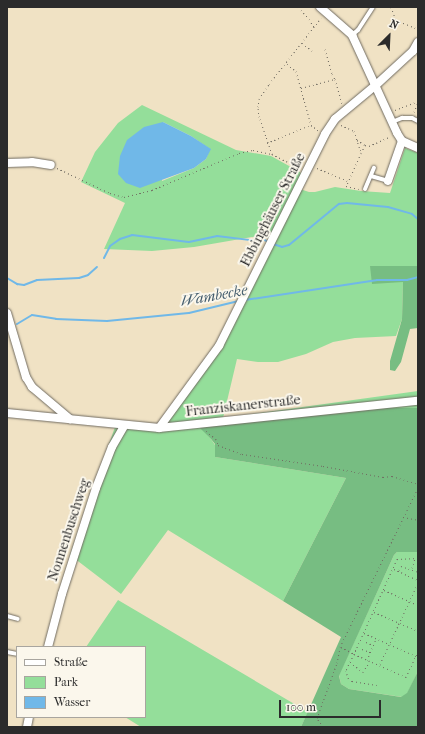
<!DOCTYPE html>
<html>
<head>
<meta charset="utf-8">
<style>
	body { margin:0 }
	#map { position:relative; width:425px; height:734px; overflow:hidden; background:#f0e2c4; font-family:"IM FELL French Canon",serif }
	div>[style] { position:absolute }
	.green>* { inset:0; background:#94de9a }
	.forest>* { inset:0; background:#77bd82 }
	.water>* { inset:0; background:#70b8e8 }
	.stream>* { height:2px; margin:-1px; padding:0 1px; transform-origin:1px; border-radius:1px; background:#70b8e8 }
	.path>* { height:1px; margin-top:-0.5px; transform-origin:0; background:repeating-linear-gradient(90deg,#706b61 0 1px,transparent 0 4px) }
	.roads { filter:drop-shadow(0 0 1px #706b61) drop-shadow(0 0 1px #706b61) }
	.service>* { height:4px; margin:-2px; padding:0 2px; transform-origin:2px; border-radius:2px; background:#fff }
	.minor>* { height:8px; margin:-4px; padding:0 4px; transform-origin:4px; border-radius:4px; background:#fff }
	span { translate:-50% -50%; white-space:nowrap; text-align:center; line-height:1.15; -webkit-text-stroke:4px #fbf7ec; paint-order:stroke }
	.street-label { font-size:14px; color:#2b2b2b }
	.water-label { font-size:15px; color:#435c6d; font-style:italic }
	.frame { position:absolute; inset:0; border:8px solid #2b2b2b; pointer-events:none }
	.legend { position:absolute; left:16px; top:646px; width:130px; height:72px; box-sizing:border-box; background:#fbf7ec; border:1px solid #a8a59f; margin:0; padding:5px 7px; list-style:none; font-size:12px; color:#2b2b2b }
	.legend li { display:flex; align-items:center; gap:8px; height:20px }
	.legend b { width:20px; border:1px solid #a8a59f }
	.north { position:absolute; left:369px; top:16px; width:40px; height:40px; -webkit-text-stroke:3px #fbf7ec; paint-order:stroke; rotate:24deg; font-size:11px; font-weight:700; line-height:16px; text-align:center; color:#2b2b2b }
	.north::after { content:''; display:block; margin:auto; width:14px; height:18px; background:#2b2b2b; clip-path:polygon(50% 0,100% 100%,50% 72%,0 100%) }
	.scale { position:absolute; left:279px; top:700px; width:102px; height:18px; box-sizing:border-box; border:2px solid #2b2b2b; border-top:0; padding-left:5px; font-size:12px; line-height:14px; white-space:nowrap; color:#2b2b2b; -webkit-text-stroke:3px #fbf7ec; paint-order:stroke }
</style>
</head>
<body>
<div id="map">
	<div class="green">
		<i style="clip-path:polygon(evenodd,142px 105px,236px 150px,271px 156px,300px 172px,302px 176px,297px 188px,309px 192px,315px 192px,335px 187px,361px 191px,390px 193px,405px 148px,418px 153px,418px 266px,370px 266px,403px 282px,402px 319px,396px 336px,355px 338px,333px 342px,306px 354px,278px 362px,258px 362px,237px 359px,223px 418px,418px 391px,418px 408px,386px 408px,200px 427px,211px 439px,215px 445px,215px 457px,346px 478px,283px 601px,168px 530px,121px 594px,70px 555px,115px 427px,158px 425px,213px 352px,271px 238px,252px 237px,194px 247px,152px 251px,104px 249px,125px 203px,81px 182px,95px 152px,118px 123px,142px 105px,163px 122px,191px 136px,210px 149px,206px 159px,194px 168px,162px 181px,163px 122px)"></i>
		<i style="clip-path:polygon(397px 552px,418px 552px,418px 671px,407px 694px,402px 697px,349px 689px,341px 684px,339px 675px,394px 555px)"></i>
		<i style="clip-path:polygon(118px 600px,308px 712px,301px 727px,141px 727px,125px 717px,145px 717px,145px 647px,86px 647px)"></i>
	</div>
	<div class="forest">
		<i style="clip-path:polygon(370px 266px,418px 266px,418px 328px,410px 329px,401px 362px,395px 371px,390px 370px,390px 361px,402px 319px,403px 282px,372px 284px)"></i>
		<i style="clip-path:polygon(386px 408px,418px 408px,418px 552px,397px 552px,394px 555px,339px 676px,341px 684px,349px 689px,401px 697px,407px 693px,418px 671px,418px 727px,301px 727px,341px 637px,283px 601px,346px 478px,215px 457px,215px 444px,211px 439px,199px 427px)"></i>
	</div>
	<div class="water">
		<i style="clip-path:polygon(163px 122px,191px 136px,211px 149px,206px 159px,194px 168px,140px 188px,126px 183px,118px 174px,120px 156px,127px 140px,144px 127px)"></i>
	</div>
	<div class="stream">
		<i style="left:273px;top:244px;width:9px;rotate:18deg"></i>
		<i style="left:282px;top:247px;width:7px;rotate:-16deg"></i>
		<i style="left:289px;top:245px;width:52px;rotate:-39.5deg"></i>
		<i style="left:329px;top:212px;width:13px;rotate:-39deg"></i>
		<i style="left:339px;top:204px;width:8px;rotate:-7deg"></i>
		<i style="left:347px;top:203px;width:41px;rotate:5.6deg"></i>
		<i style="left:388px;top:207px;width:25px;rotate:16deg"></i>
		<i style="left:412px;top:214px;width:8px;rotate:40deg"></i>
		<i style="left:418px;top:257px;width:17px;rotate:90deg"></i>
		<i style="left:104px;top:258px;width:13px;rotate:-63deg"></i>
		<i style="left:110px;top:246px;width:12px;rotate:-35deg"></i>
		<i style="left:120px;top:239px;width:13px;rotate:-18deg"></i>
		<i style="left:132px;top:235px;width:57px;rotate:7deg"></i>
		<i style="left:189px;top:242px;width:29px;rotate:-12deg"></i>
		<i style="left:217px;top:236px;width:38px;rotate:7deg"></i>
		<i style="left:255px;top:241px;width:7px;rotate:-16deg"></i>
		<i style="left:262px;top:239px;width:8px;rotate:23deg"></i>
		<i style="left:7px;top:278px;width:12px;rotate:31deg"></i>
		<i style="left:17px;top:284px;width:7px;rotate:8deg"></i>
		<i style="left:24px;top:285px;width:14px;rotate:-21deg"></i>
		<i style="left:37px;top:280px;width:42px;rotate:-2.7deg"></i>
		<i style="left:79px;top:278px;width:9px;rotate:-18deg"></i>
		<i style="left:88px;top:275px;width:12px;rotate:-42deg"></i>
		<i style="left:245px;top:300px;width:134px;rotate:-8.6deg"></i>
		<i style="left:377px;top:280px;width:30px"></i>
		<i style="left:407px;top:280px;width:11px;rotate:-15deg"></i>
		<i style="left:17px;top:324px;width:17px;rotate:-31deg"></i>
		<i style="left:32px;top:315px;width:24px;rotate:9deg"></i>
		<i style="left:56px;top:319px;width:51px;rotate:2.2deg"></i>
		<i style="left:107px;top:321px;width:82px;rotate:-5.6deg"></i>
		<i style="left:189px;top:313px;width:51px;rotate:-13.5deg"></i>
	</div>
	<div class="path">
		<i style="left:298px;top:7px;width:16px;rotate:47deg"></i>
		<i style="left:309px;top:19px;width:9px;rotate:58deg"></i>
		<i style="left:391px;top:7px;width:14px;rotate:69deg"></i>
		<i style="left:396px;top:20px;width:24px;rotate:22deg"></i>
		<i style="left:302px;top:43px;width:15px;rotate:37deg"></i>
		<i style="left:325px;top:49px;width:26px;rotate:74deg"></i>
		<i style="left:332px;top:74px;width:6px;rotate:59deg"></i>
		<i style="left:335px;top:79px;width:26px;rotate:74deg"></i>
		<i style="left:287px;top:64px;width:11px;rotate:38deg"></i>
		<i style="left:296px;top:71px;width:56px;rotate:74.5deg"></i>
		<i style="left:311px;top:125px;width:9px;rotate:36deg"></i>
		<i style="left:301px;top:88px;width:35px;rotate:-15deg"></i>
		<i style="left:395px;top:110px;width:25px;rotate:-21deg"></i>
		<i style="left:414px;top:112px;width:11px;rotate:-68deg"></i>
		<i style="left:341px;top:125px;width:14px;rotate:25deg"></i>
		<i style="left:354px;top:131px;width:23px;rotate:72deg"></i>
		<i style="left:361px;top:153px;width:36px;rotate:114deg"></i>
		<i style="left:346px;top:186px;width:13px;rotate:13deg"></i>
		<i style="left:357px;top:140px;width:9px;rotate:32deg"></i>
		<i style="left:267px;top:143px;width:47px;rotate:-22.7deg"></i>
		<i style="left:361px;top:153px;width:9px;rotate:-63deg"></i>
		<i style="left:365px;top:145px;width:4px;rotate:14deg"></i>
		<i style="left:369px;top:146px;width:22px;rotate:-24deg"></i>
		<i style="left:272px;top:154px;width:39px;rotate:-109deg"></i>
		<i style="left:259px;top:117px;width:10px;rotate:-96deg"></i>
		<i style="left:258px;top:107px;width:8px;rotate:-83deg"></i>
		<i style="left:259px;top:99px;width:18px;rotate:-56deg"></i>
		<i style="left:269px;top:84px;width:84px;rotate:-51.8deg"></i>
		<i style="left:57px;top:168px;width:59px;rotate:25.3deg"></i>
		<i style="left:110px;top:193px;width:15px;rotate:16deg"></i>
		<i style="left:124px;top:197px;width:29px;rotate:-14deg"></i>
		<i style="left:152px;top:190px;width:95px;rotate:-23deg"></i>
		<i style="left:239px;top:153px;width:14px;rotate:-12deg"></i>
		<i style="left:253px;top:150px;width:19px;rotate:12deg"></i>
		<i style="left:272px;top:154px;width:30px;rotate:27deg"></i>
		<i style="left:317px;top:168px;width:34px;rotate:23deg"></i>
		<i style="left:206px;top:431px;width:13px;rotate:39deg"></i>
		<i style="left:216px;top:439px;width:6px;rotate:72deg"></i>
		<i style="left:218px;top:445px;width:26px;rotate:21deg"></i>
		<i style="left:242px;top:454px;width:82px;rotate:8.4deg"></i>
		<i style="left:323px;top:466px;width:61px;rotate:10.4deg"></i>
		<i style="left:383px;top:477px;width:9px;rotate:-6deg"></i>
		<i style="left:392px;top:476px;width:27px;rotate:17deg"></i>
		<i style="left:403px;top:517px;width:15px;rotate:11deg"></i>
		<i style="left:418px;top:558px;width:21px;rotate:177deg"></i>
		<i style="left:397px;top:559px;width:104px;rotate:114.4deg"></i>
		<i style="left:354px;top:654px;width:57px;rotate:23.9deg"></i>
		<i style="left:406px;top:677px;width:29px;rotate:-65deg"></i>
		<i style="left:412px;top:568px;width:10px;rotate:-73deg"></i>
		<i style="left:394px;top:569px;width:26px;rotate:25deg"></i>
		<i style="left:399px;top:570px;width:4px;rotate:-63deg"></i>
		<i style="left:401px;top:566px;width:18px;rotate:19deg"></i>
		<i style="left:384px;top:590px;width:37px;rotate:24deg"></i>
		<i style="left:374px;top:612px;width:48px;rotate:23.4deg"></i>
		<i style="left:364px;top:633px;width:57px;rotate:23.9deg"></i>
		<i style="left:366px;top:642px;width:8px;rotate:23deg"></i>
		<i style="left:341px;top:647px;width:15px;rotate:28deg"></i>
		<i style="left:354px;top:654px;width:18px;rotate:117deg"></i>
		<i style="left:346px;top:670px;width:8px;rotate:76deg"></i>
		<i style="left:348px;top:678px;width:5px;rotate:37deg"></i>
		<i style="left:352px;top:681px;width:25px;rotate:9deg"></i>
		<i style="left:362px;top:649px;width:9px;rotate:21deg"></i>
		<i style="left:367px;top:660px;width:23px;rotate:-67deg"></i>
		<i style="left:350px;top:662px;width:16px;rotate:38deg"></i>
		<i style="left:363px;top:672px;width:13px;rotate:-58deg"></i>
		<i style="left:380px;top:664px;width:89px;rotate:-64.9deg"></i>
		<i style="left:323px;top:727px;width:11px;rotate:-124deg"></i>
		<i style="left:317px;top:718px;width:59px;rotate:-70deg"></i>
		<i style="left:337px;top:663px;width:16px;rotate:-79deg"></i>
		<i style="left:340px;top:647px;width:177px;rotate:-63.9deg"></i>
	</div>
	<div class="roads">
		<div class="service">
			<i style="left:352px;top:35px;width:8px;rotate:-40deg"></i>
			<i style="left:358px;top:30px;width:27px;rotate:-57deg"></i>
			<i style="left:392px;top:122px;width:11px;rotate:-22deg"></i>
			<i style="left:402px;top:118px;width:10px"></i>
			<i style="left:412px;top:118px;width:7px;rotate:27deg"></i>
			<i style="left:371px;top:176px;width:18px;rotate:16deg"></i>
			<i style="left:365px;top:189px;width:23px;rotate:-67deg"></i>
			<i style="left:7px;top:616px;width:11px;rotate:15deg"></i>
			<i style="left:7px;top:652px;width:10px;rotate:11deg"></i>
		</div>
		<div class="minor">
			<i style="left:320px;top:7px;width:43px;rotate:41.2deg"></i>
			<i style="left:352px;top:35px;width:108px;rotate:65.3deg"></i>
			<i style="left:397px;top:133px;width:9px;rotate:58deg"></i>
			<i style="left:402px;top:141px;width:17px;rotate:24deg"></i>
			<i style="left:7px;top:163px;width:25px;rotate:-2deg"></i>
			<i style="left:32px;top:162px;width:19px;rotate:9deg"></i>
			<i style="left:388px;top:181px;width:42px;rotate:-70.7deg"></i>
			<i style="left:7px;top:313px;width:67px;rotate:73.5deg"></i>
			<i style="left:26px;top:377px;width:12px;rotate:59deg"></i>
			<i style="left:32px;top:387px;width:50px;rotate:40.1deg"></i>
			<i style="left:7px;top:413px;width:153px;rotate:5.6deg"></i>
			<i style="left:159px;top:428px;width:260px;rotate:-6deg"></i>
			<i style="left:159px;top:428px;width:102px;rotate:-53.8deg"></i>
			<i style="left:219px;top:346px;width:237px;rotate:-63.4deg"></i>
			<i style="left:325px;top:134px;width:18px;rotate:-56deg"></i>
			<i style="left:335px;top:119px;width:53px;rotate:-39.7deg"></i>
			<i style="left:376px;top:85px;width:50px;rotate:-42.6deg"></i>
			<i style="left:413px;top:51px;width:10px;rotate:-61deg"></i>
			<i style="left:48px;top:647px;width:55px;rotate:-75.2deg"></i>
			<i style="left:62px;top:594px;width:111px;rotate:-72.2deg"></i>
			<i style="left:96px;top:488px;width:44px;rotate:-68.7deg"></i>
			<i style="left:112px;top:447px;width:24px;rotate:-60deg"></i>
			<i style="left:27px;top:727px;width:10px;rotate:-79deg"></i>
		</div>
	</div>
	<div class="street-label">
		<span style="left:273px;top:210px;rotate:-63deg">Ebbinghäuser Straße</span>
		<span style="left:243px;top:406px;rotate:-6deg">Franziskanerstraße</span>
		<span style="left:69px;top:530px;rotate:-72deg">Nonnenbuschweg</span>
	</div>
	<div class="water-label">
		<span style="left:214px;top:296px;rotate:-10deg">Wambecke</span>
	</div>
	<div class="frame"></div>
	<ul class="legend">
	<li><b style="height:5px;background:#fff"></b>Straße</li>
	<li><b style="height:11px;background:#94de9a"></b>Park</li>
	<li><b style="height:11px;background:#70b8e8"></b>Wasser</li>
	</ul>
	<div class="north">N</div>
	<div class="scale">100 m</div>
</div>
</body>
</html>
